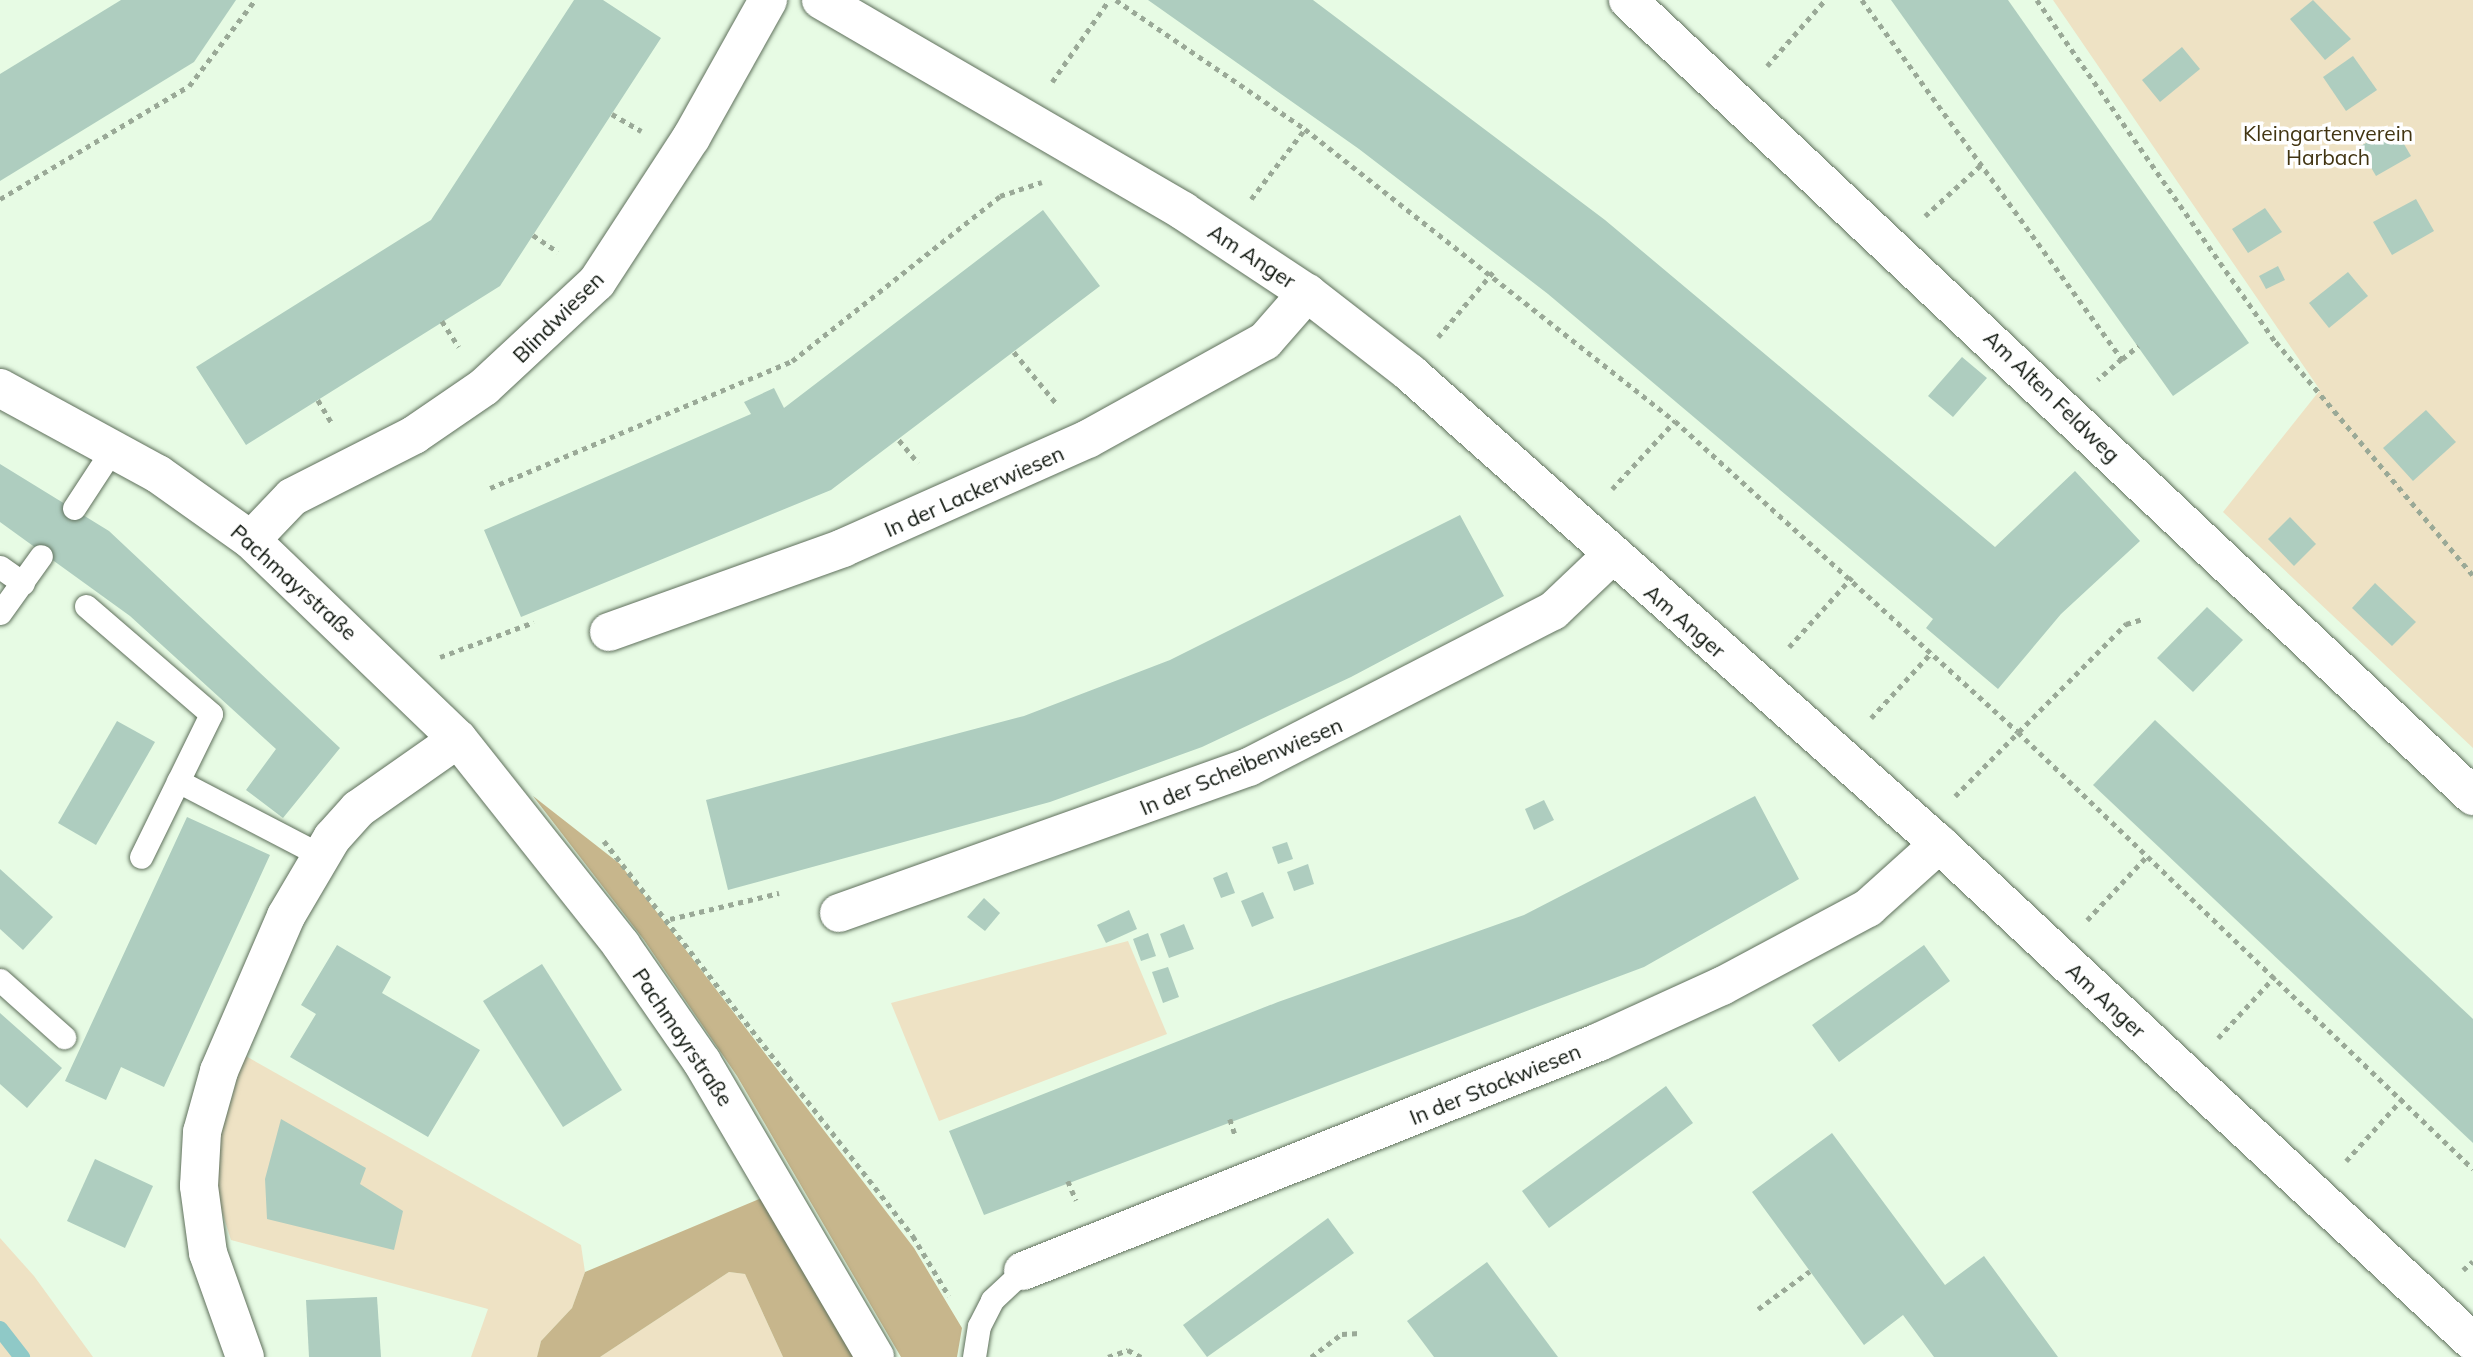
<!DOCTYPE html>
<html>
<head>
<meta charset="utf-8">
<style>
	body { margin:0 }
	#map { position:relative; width:2473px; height:1357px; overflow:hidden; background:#e7fbe4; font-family:Mulish,sans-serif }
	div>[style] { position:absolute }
	.green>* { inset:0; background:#eee2c4 }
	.forest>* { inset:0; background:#c7b68c }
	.stream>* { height:16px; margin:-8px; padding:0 8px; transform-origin:8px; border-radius:8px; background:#8fc9c7 }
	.building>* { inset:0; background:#aecdbf }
	.path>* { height:4.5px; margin-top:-2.25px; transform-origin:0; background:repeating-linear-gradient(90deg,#9aa997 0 5px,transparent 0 10px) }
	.roads { filter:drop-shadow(0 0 2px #5f705c) drop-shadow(0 0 2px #5f705c) }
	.service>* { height:23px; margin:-11.5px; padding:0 11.5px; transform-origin:11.5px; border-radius:11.5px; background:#fff }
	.minor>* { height:38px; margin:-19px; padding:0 19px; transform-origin:19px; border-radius:19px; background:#fff }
	.tertiary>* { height:38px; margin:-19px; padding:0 19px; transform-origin:19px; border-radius:19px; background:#fff }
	span { translate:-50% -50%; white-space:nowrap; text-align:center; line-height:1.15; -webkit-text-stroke:7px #fff; paint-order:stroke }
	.park-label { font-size:21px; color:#413411 }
	.street-label { font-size:21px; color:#0d140c }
</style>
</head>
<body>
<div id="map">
	<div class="green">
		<i style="clip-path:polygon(2053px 0,2473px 0,2473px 748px,2223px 512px,2320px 390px)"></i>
		<i style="clip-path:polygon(1128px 941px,1167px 1034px,939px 1121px,891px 1003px)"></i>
		<i style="clip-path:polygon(244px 1055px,581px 1245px,585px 1272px,572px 1308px,541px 1341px,537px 1357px,471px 1357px,488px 1309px,231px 1240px,218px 1199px,215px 1155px)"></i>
		<i style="clip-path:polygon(0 1238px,34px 1276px,93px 1357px,0 1357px)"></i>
		<i style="clip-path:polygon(729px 1272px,745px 1274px,783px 1357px,600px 1357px)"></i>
	</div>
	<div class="forest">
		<i style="clip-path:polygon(533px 796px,620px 864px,914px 1248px,962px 1328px,957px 1357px,901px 1357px,737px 1076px,644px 940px)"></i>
		<i style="clip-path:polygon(764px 1197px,856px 1357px,783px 1357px,745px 1274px,729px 1272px,600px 1357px,537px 1357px,541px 1341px,572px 1308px,585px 1272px)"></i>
	</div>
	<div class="stream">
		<i style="left:0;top:1329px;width:36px;rotate:52deg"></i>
	</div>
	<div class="building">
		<i style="clip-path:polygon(121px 0,236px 0,194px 62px,0 181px,0 74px)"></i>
		<i style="clip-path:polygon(574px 0,603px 0,661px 38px,500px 286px,246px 445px,196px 367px,431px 220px)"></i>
		<i style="clip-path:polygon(1148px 0,1313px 0,1605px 220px,1995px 547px,2075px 471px,2140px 541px,2061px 614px,1998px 689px,1926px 628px,1933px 619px,1548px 294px,1359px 149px)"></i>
		<i style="clip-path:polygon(1891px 0,2008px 0,2249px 343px,2173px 396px)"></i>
		<i style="clip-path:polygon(2313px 0,2351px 39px,2325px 60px,2290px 19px)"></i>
		<i style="clip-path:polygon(2182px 47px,2200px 69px,2160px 102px,2142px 80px)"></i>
		<i style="clip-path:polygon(2353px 56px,2377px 90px,2346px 111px,2323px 77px)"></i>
		<i style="clip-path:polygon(2394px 127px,2411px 156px,2376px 176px,2359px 147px)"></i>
		<i style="clip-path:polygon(2416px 199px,2434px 231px,2392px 255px,2373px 222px)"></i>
		<i style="clip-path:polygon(2265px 208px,2282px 232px,2248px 253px,2232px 229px)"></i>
		<i style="clip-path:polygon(1043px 210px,1100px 286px,831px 490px,521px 617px,484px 530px,751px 414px,744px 402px,774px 388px,784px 408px)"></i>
		<i style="clip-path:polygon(2278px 266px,2285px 280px,2266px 289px,2259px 276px)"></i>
		<i style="clip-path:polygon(2348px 272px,2368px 296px,2329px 328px,2309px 303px)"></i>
		<i style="clip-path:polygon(1962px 357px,1987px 378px,1953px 417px,1928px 396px)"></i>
		<i style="clip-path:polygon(2426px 410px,2456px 442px,2413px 481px,2383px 448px)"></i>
		<i style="clip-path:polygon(0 464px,109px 531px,340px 748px,283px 818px,246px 790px,276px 749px,130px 616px,0 522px)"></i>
		<i style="clip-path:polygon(1460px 515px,1504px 596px,1351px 677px,1202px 747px,1050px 802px,728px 890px,706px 800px,1024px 716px,1170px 660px)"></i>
		<i style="clip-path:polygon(2290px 517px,2316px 544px,2294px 566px,2268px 539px)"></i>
		<i style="clip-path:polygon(2375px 583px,2416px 622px,2392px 646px,2352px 608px)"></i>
		<i style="clip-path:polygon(2207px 607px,2243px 640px,2193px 692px,2157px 658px)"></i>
		<i style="clip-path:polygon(2155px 720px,2473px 1019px,2473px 1143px,2093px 785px)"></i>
		<i style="clip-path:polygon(117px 721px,155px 742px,96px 845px,58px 823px)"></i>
		<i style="clip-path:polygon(1755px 796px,1799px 879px,1644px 967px,984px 1215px,949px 1131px,1278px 1002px,1524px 915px)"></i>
		<i style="clip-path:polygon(1544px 800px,1554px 820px,1534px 830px,1525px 809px)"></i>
		<i style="clip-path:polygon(187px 817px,270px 855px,164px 1087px,121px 1067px,106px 1100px,65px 1081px)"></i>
		<i style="clip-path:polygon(1287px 842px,1293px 859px,1278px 864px,1272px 847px)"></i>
		<i style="clip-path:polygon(1308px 864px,1314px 884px,1294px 891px,1287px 872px)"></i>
		<i style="clip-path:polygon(0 869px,53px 917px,23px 950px,0 929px)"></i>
		<i style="clip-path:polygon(1227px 872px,1235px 893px,1221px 898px,1213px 878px)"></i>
		<i style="clip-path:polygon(1263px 892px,1274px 918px,1252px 927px,1241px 901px)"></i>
		<i style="clip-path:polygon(984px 898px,1000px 913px,985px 931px,967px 917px)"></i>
		<i style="clip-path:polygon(1129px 910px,1137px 929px,1106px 943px,1097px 925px)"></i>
		<i style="clip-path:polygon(1184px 924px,1194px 949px,1169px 958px,1160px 934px)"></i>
		<i style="clip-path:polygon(1148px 933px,1156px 956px,1141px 961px,1133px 939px)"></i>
		<i style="clip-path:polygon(337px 945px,391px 977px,382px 993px,480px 1050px,428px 1137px,290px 1057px,316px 1014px,301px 1005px)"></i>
		<i style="clip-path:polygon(1924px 945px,1950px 981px,1839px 1062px,1812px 1025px)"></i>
		<i style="clip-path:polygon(542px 964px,622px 1090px,563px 1127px,483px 1001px)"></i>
		<i style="clip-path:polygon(1168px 967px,1179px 997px,1163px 1003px,1152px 972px)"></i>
		<i style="clip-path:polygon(0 1013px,62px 1068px,27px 1108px,0 1084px)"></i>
		<i style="clip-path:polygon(1666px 1086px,1693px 1123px,1549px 1228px,1522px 1191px)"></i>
		<i style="clip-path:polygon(281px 1119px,366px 1168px,360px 1184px,403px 1211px,394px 1250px,267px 1219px,265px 1179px)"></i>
		<i style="clip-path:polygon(1832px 1133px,1945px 1285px,1984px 1256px,2058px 1357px,1934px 1357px,1903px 1315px,1864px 1345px,1752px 1192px)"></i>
		<i style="clip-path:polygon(95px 1159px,153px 1186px,125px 1248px,67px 1221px)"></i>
		<i style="clip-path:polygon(1328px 1218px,1354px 1253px,1207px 1357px,1183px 1325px)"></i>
		<i style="clip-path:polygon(1487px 1262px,1558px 1357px,1434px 1357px,1407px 1321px)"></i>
		<i style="clip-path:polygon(377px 1297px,381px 1357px,309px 1357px,306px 1300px)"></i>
	</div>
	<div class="path">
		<i style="left:1116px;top:0;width:229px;rotate:34.3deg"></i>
		<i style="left:1305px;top:129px;width:471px;rotate:38.3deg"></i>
		<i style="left:1675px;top:421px;width:463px;rotate:42.2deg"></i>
		<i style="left:2018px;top:732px;width:631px;rotate:43.84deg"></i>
		<i style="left:1862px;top:0;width:443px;rotate:54.1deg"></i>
		<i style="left:2122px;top:359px;width:32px;rotate:139deg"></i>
		<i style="left:2037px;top:0;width:417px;rotate:55.1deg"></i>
		<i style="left:2276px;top:342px;width:305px;rotate:49.8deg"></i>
		<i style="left:1767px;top:66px;width:88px;rotate:-48.7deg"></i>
		<i style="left:1052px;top:82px;width:100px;rotate:-55.2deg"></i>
		<i style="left:612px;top:114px;width:34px;rotate:30deg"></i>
		<i style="left:0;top:199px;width:220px;rotate:-30.9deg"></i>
		<i style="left:189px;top:86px;width:108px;rotate:-52.5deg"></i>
		<i style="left:1251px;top:199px;width:88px;rotate:-52.4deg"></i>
		<i style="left:1925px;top:216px;width:79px;rotate:-42.4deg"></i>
		<i style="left:533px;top:235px;width:30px;rotate:34deg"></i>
		<i style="left:442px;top:321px;width:31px;rotate:57deg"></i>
		<i style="left:1438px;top:337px;width:85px;rotate:-49.8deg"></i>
		<i style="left:1014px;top:352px;width:66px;rotate:50.5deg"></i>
		<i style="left:2122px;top:359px;width:21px;rotate:-39deg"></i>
		<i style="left:318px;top:400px;width:27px;rotate:59deg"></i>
		<i style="left:899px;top:440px;width:30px;rotate:50deg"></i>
		<i style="left:490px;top:488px;width:328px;rotate:-22.8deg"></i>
		<i style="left:792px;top:361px;width:265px;rotate:-38.4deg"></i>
		<i style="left:1000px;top:196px;width:44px;rotate:-18.4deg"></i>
		<i style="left:1612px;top:489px;width:93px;rotate:-47.2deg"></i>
		<i style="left:1789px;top:647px;width:94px;rotate:-48deg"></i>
		<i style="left:440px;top:657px;width:100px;rotate:-20.4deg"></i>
		<i style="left:1871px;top:718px;width:90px;rotate:-47.3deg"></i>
		<i style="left:1955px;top:796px;width:243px;rotate:-45.2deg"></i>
		<i style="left:2126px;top:624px;width:17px;rotate:-17deg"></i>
		<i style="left:604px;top:841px;width:502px;rotate:51.96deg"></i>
		<i style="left:913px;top:1236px;width:70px;rotate:59deg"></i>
		<i style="left:670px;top:919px;width:112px;rotate:-13.4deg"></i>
		<i style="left:2087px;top:920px;width:89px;rotate:-46.8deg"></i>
		<i style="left:2218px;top:1038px;width:84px;rotate:-47.4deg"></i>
		<i style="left:1230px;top:1119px;width:16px;rotate:72deg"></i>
		<i style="left:2346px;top:1161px;width:85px;rotate:-47.9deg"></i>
		<i style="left:1068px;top:1181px;width:21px;rotate:67deg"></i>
		<i style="left:2463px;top:1270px;width:13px;rotate:-42deg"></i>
		<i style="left:1758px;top:1309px;width:64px;rotate:-36.2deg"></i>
		<i style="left:1108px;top:1357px;width:21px;rotate:-19deg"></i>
		<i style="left:1128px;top:1350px;width:15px;rotate:28deg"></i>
		<i style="left:1311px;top:1357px;width:39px;rotate:-37deg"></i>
		<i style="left:1342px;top:1334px;width:18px;rotate:-3deg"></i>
	</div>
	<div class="roads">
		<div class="service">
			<i style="left:74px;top:508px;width:69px;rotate:-56.8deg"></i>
			<i style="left:0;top:567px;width:28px;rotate:35deg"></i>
			<i style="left:86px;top:606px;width:165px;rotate:40.8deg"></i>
			<i style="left:211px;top:714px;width:159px;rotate:116.1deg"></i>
			<i style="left:0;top:613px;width:70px;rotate:-54.3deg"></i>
			<i style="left:178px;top:781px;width:160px;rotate:27.5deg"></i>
			<i style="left:0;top:980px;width:86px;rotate:41.7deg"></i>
			<i style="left:974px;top:1357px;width:31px;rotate:-81deg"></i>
			<i style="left:979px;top:1326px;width:29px;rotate:-63deg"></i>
			<i style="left:992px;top:1300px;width:42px;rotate:-43.1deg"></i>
		</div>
		<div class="minor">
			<i style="left:821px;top:0;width:419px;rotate:30.2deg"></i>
			<i style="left:1183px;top:211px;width:149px;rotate:33.5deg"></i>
			<i style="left:1307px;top:293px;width:130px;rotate:37.8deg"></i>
			<i style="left:1410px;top:373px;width:708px;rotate:41.68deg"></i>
			<i style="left:1939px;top:844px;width:730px;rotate:43deg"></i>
			<i style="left:1628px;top:0;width:1161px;rotate:43.29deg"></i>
			<i style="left:251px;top:540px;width:59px;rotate:-46.4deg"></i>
			<i style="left:292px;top:497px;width:137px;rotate:-26.9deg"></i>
			<i style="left:414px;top:435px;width:85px;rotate:-34.4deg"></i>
			<i style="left:484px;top:387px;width:154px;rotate:-42.9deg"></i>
			<i style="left:597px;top:282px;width:172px;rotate:-56.9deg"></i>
			<i style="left:691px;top:138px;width:158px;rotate:-60.8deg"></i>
			<i style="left:609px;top:632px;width:249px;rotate:-19.7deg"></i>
			<i style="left:843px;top:548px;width:268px;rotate:-24deg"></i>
			<i style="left:1088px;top:439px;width:202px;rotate:-29deg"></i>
			<i style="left:1265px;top:341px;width:64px;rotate:-48.8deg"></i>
			<i style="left:839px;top:913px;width:435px;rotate:-19.6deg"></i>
			<i style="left:1249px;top:767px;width:342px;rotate:-27.2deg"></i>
			<i style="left:1553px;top:611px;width:80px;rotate:-43.5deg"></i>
			<i style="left:1023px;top:1271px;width:620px;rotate:-21.68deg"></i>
			<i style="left:1599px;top:1042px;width:135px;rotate:-24.5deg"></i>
			<i style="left:1722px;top:986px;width:166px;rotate:-28.1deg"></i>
			<i style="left:1868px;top:908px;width:96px;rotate:-42deg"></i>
			<i style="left:245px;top:1357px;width:110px;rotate:-109.6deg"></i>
			<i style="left:208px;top:1253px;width:68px;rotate:-97.7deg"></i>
			<i style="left:199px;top:1186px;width:54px;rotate:-86.8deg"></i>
			<i style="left:202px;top:1132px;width:63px;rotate:-74.4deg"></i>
			<i style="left:219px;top:1071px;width:169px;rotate:-66.6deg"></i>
			<i style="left:286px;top:916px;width:91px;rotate:-59.5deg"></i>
			<i style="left:332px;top:838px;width:39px;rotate:-48deg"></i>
			<i style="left:358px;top:809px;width:122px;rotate:-35deg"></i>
		</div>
		<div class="tertiary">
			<i style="left:0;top:388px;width:180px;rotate:28.6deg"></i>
			<i style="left:158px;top:474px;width:114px;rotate:35.4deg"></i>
			<i style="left:251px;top:540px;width:287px;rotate:43.9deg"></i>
			<i style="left:458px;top:739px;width:263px;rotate:51.6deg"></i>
			<i style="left:621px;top:945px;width:142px;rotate:55.3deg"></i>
			<i style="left:702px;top:1062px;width:342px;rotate:59.6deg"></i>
		</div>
	</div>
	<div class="park-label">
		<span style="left:2328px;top:145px">Kleingartenverein<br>Harbach</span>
	</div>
	<div class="street-label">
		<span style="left:1252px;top:256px;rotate:33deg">Am Anger</span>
		<span style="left:558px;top:317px;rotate:-45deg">Blindwiesen</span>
		<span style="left:2052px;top:396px;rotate:44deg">Am Alten Feldweg</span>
		<span style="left:974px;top:491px;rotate:-24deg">In der Lackerwiesen</span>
		<span style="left:294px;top:582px;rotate:42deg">Pachmayrstraße</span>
		<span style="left:1685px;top:621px;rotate:41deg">Am Anger</span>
		<span style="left:1241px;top:766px;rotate:-23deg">In der Scheibenwiesen</span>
		<span style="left:2106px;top:1000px;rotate:43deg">Am Anger</span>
		<span style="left:683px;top:1037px;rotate:56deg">Pachmayrstraße</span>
		<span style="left:1495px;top:1084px;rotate:-22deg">In der Stockwiesen</span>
	</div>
</div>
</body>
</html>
